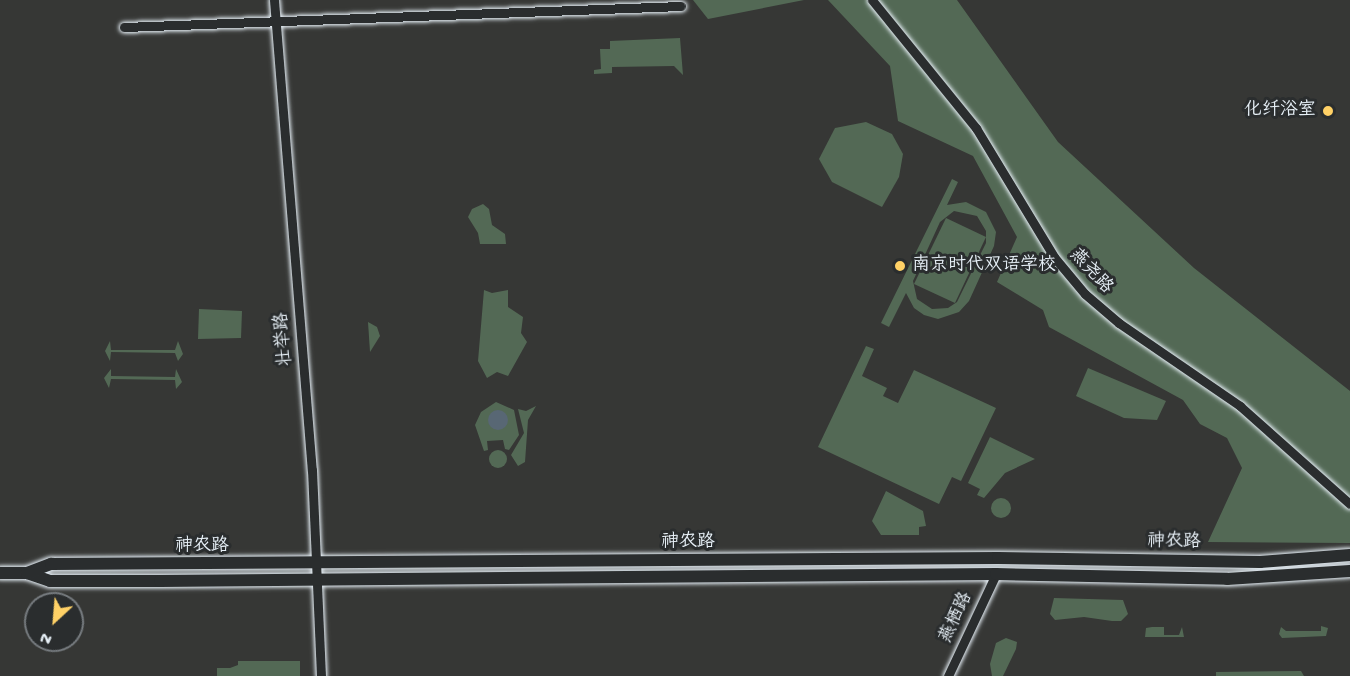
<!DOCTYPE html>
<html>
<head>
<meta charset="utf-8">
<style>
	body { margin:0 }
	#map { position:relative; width:1350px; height:676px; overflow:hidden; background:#363735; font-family:"Gochi Hand","LXGW WenKai TC",sans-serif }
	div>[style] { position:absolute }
	.green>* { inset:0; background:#536955 }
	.round { border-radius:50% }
	.water>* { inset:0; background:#586774 }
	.roads { filter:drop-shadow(0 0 2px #e8f1f8) drop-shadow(0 0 2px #e8f1f8) }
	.street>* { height:9px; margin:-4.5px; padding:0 4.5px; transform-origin:4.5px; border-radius:4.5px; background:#2a2d2e }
	.secondary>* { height:12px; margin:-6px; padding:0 6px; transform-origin:6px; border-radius:6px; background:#2a2d2e }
	.dots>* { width:16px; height:16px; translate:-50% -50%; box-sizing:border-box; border:3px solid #2a2d2e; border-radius:50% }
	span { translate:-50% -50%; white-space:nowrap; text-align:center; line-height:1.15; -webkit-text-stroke:6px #2a2d2e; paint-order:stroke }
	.poi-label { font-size:18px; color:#e8f1f8 }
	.right { translate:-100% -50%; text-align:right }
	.left { translate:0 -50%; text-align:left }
	.street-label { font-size:18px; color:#e8f1f8 }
	.north { position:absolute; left:24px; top:592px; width:60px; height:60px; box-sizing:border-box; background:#2a2d2e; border:2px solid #767b7f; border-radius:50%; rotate:206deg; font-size:16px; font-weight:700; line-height:24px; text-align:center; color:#e8f1f8 }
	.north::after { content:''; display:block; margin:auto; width:21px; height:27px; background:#ffd166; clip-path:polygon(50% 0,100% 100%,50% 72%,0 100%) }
</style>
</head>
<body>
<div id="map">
	<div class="green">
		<i style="clip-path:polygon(693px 0,804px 0,708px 19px)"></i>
		<i style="clip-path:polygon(828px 0,957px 0,1058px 142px,1194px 268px,1350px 391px,1350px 543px,1208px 542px,1242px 468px,1227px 438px,1200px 424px,1183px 400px,1049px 327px,1043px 310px,997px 282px,1017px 237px,973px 156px,898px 121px,890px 66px)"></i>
		<i style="clip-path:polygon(680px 38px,683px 75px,674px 66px,612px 67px,612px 73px,594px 74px,594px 70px,601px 69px,600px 49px,610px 49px,610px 41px)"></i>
		<i style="clip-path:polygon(866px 122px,892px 134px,903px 154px,899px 177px,882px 207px,832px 182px,819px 159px,835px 128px)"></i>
		<i style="clip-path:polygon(evenodd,952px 179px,958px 182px,947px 205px,966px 202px,986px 212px,996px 232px,994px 246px,969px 301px,959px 312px,938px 319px,924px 315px,914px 308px,906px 293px,889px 327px,881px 323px,952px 179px,954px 211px,977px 216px,986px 231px,986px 243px,957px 302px,948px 308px,932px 309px,917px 299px,913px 281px,940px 222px,954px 211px)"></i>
		<i style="clip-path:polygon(483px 204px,489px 209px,492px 225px,505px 234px,506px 244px,480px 244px,478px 233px,468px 217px,472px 209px)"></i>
		<i style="clip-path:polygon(946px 218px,986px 237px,955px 303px,914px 284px)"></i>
		<i style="clip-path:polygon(484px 290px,492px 293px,508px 290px,508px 307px,523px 317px,521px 333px,527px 342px,508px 376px,497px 372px,487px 378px,478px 361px)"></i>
		<i style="clip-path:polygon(199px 309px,242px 311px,241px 338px,198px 339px)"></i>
		<i style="clip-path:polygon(368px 322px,377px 327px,380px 336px,370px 352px)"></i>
		<i style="clip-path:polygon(110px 341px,111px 350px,175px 350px,178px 341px,183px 354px,178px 361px,175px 353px,111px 352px,110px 361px,105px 351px)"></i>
		<i style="clip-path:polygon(866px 346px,874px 349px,862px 376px,887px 388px,883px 396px,898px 403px,914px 370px,996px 408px,961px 481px,952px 477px,939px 504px,818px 447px)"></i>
		<i style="clip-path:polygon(1088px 368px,1166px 401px,1157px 420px,1124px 418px,1076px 396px)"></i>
		<i style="clip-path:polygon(111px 369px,111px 376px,175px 377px,176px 369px,182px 382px,176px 389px,175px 380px,111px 379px,109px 388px,104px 378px)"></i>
		<i style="clip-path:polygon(496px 402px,514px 410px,519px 435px,509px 450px,505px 449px,503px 440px,487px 441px,488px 450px,484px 451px,475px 425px,481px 412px)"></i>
		<i style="clip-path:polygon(536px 406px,528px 420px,525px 462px,518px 466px,511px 455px,524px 433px,518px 409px,526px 411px)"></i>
		<i style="clip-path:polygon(990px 437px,1035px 459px,1005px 473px,984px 498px,977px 495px,980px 489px,968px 483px)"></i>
		<i class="round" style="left:489px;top:450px;width:18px;height:18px"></i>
		<i style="clip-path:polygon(886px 491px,923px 511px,926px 526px,919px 527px,919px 535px,881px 535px,872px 521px)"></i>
		<i class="round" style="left:991px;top:498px;width:20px;height:20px"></i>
		<i style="clip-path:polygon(1054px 598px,1123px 600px,1128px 614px,1121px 621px,1112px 621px,1084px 617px,1055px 620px,1050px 614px)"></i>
		<i style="clip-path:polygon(1321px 626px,1328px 628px,1326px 636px,1282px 638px,1279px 634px,1281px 627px,1286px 631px,1321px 631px)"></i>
		<i style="clip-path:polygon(1152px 627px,1164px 627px,1164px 635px,1179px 635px,1182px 627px,1184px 637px,1145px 637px,1146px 628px)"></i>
		<i style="clip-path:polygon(1006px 638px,1017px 642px,1016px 649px,1003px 676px,992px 676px,990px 664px,996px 643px)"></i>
		<i style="clip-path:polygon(238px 661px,300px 661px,300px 676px,217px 676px,217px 668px,230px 668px,238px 665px)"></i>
		<i style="clip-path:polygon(1301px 671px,1304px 676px,1216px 676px,1216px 672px)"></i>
	</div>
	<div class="water">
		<i class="round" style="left:488px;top:410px;width:20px;height:20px"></i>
	</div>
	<div class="roads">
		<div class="street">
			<i style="left:274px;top:0;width:472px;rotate:85.4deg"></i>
			<i style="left:312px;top:470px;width:206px;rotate:87.5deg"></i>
			<i style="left:872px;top:0;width:165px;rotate:50.9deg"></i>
			<i style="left:976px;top:128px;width:151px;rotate:58.8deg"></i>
			<i style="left:1054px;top:257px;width:48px;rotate:50deg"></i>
			<i style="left:1085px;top:294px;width:45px;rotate:40.5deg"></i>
			<i style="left:1119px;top:323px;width:147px;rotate:34.4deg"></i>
			<i style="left:1240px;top:406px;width:147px;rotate:41.7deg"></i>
			<i style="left:124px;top:27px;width:557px;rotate:-2.16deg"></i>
			<i style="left:948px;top:676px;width:113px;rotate:-64.8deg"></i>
		</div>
		<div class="secondary">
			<i style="left:0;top:573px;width:27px"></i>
			<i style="left:27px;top:573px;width:24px;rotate:19deg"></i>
			<i style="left:50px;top:581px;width:110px"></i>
			<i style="left:160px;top:581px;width:836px;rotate:-0.48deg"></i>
			<i style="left:996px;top:574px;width:231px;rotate:1.2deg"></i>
			<i style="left:1227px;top:579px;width:123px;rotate:-3.7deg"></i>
			<i style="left:27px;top:573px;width:26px;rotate:-21deg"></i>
			<i style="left:51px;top:564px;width:947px;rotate:-0.36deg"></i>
			<i style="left:998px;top:558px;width:262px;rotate:0.9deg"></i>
			<i style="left:1260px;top:562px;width:90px;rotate:-4.4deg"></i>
		</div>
	</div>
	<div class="dots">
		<i style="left:1328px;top:111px;background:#ffd166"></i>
		<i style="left:900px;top:266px;background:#ffd166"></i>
	</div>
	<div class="poi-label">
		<span class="right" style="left:1316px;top:111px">化纤浴室</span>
		<span class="left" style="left:912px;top:266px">南京时代双语学校</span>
	</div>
	<div class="street-label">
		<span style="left:1090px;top:272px;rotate:47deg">燕尧路</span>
		<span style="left:285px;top:339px;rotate:-95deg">壮举路</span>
		<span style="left:688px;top:543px">神农路</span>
		<span style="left:1174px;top:543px;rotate:1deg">神农路</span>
		<span style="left:202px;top:547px">神农路</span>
		<span style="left:957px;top:618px;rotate:-65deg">燕栖路</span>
	</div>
	<div class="north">N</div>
</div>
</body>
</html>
